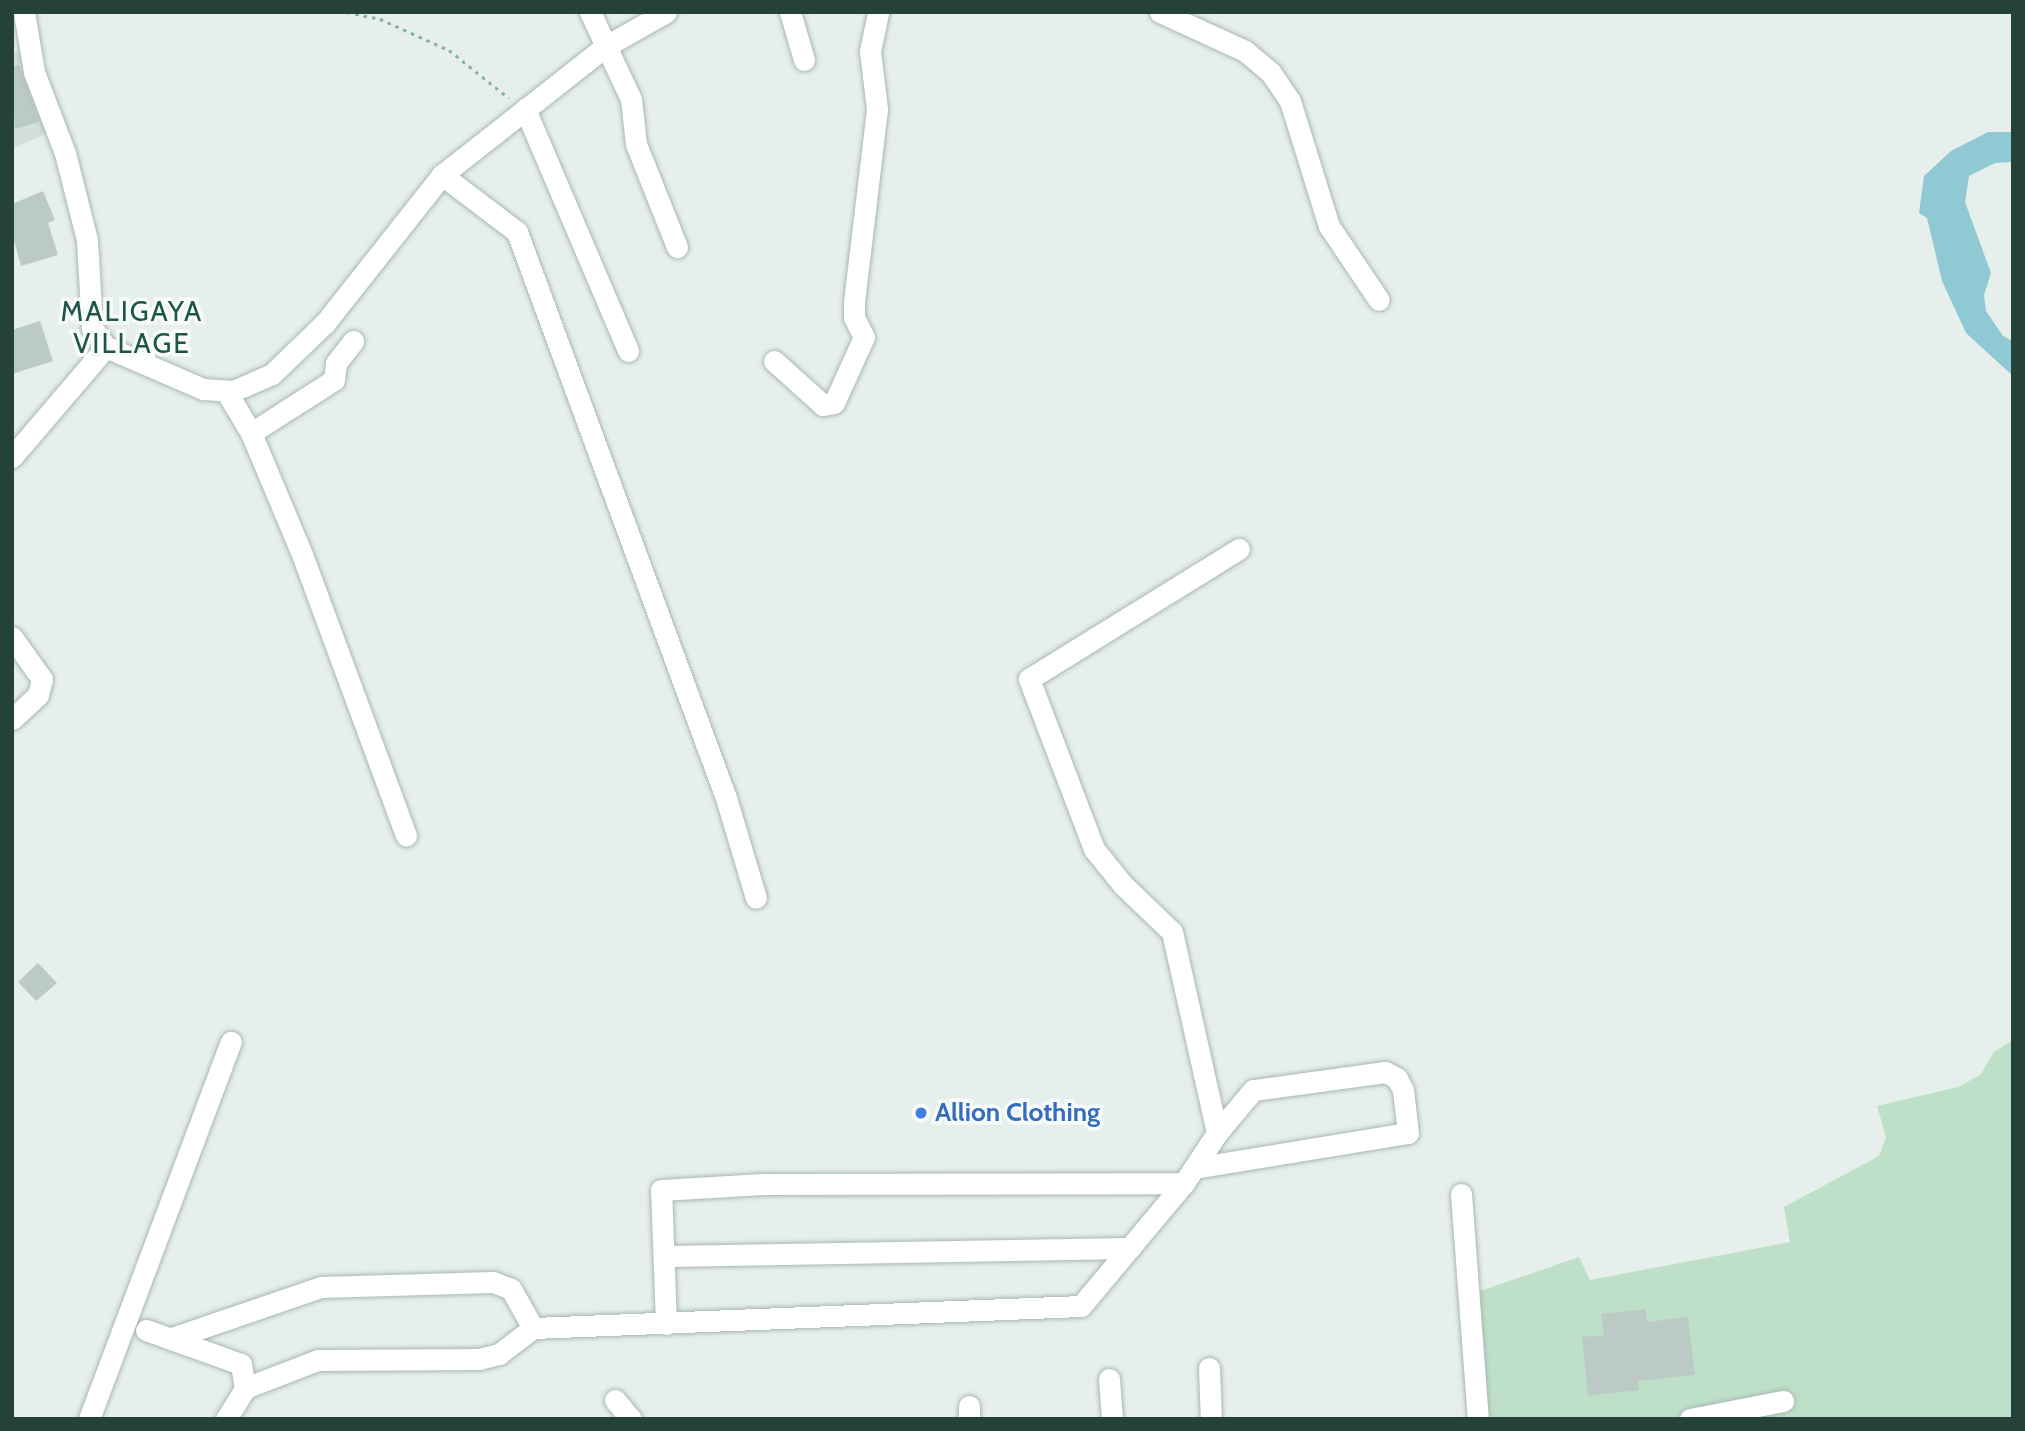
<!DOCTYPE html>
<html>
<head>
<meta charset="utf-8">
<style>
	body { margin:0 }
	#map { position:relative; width:2025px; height:1431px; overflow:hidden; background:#e6efeb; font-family:Cabin,sans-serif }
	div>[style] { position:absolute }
	.built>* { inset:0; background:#d4dfda }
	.green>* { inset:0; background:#bfe0c8 }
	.water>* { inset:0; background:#8ec9d4 }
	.building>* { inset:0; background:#bbcac4 }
	.path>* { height:2.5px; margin-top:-1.25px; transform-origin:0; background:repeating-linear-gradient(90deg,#86b3a5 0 3.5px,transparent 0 8.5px) }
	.roads { filter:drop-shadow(0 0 2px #a8b8b2) drop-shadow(0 0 2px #a8b8b2) }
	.minor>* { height:21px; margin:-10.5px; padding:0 10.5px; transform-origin:10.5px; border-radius:10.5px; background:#fff }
	.dots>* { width:19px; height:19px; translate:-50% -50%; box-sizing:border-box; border:4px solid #f7fbf9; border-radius:50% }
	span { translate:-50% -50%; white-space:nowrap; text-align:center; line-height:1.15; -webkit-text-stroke:7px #f7fbf9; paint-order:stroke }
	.shop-label { font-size:26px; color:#366cbe; font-weight:700 }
	.left { translate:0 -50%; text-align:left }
	.neighbourhood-label { font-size:28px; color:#1f5548; letter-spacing:2px }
	.frame { position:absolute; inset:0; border:14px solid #24423a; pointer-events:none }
</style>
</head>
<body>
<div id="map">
	<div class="built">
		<i style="clip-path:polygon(24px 48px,50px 132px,12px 149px,12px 53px)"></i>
	</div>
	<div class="green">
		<i style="clip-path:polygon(2013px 1040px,2013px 1419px,1479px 1419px,1469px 1295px,1579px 1257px,1590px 1280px,1790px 1242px,1784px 1207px,1879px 1156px,1886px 1137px,1877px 1106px,1958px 1087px,1980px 1075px,1994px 1052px)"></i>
	</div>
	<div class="water">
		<i style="clip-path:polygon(1988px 132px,2013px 132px,2013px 162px,1995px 163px,1969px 176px,1965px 202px,1991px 273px,1984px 295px,1986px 311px,2003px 336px,2013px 341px,2013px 376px,1966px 333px,1942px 281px,1927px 218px,1919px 213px,1924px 176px,1951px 151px)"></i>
	</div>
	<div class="building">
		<i style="clip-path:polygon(19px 65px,39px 122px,15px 129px,12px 67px)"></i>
		<i style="clip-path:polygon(43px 191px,55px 220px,48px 223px,58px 255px,21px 266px,12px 233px,12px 204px)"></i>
		<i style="clip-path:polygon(40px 321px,53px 361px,12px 374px,12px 330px)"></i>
		<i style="clip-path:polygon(38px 963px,57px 983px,36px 1001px,18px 982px)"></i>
		<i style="clip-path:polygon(1645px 1309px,1647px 1322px,1688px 1317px,1695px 1375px,1638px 1381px,1639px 1390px,1588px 1396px,1582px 1337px,1604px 1335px,1601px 1314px)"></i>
	</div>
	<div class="path">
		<i style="left:347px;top:12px;width:34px;rotate:12deg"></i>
		<i style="left:380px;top:19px;width:76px;rotate:24.2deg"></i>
		<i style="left:449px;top:50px;width:77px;rotate:38.7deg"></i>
	</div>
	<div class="roads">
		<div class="minor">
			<i style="left:24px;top:12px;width:61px;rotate:80.5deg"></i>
			<i style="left:34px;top:72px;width:87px;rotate:69.1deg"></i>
			<i style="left:65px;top:153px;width:90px;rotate:75.8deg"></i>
			<i style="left:87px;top:240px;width:88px;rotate:86.7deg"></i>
			<i style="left:92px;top:328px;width:24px;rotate:54deg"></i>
			<i style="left:106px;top:347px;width:106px;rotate:23.4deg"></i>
			<i style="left:203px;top:389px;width:30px;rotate:4deg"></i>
			<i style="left:233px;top:391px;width:43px;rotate:-23.6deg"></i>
			<i style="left:272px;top:374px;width:74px;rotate:-43.9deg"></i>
			<i style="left:325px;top:323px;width:189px;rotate:-51.7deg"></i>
			<i style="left:442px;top:175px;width:209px;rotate:-38.2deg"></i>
			<i style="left:606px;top:46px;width:69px;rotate:-29.5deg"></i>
			<i style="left:590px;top:12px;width:96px;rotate:64.8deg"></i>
			<i style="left:631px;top:99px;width:45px;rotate:83.7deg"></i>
			<i style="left:636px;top:144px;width:111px;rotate:68.3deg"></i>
			<i style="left:790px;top:12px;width:50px;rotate:73.7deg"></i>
			<i style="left:1160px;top:12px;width:94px;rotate:24.6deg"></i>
			<i style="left:1245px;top:51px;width:34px;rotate:40deg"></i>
			<i style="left:1271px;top:73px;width:34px;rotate:56deg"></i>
			<i style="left:1290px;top:101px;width:131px;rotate:72.7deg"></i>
			<i style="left:1329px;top:226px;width:89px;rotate:56deg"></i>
			<i style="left:525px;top:109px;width:263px;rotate:66.9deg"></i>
			<i style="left:442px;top:175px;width:94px;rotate:37.2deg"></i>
			<i style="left:517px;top:232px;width:603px;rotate:69.73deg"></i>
			<i style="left:726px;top:798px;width:104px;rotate:73.3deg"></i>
			<i style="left:774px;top:361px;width:66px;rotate:41.9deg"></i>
			<i style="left:823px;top:405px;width:11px;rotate:-10deg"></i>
			<i style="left:834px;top:403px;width:72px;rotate:-65.6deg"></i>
			<i style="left:864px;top:337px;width:22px;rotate:-117deg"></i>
			<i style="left:854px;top:317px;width:15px;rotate:-90deg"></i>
			<i style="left:854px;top:302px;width:194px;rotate:-83.2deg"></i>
			<i style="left:877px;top:109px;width:58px;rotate:-96.9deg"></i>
			<i style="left:870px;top:51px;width:40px;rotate:-78deg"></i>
			<i style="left:226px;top:391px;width:49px;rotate:59.2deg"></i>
			<i style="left:251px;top:433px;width:134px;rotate:67.2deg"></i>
			<i style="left:303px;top:557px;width:297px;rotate:69.7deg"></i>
			<i style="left:251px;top:433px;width:98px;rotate:-32.6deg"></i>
			<i style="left:334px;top:380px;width:17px;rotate:-83deg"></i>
			<i style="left:336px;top:363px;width:28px;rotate:-52deg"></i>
			<i style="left:12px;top:457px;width:145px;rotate:-49.5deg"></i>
			<i style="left:12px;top:637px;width:52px;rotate:54.5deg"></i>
			<i style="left:42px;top:679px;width:16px;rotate:104deg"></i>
			<i style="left:38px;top:695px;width:35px;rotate:137deg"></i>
			<i style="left:1194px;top:1168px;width:217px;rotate:-9.3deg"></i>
			<i style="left:1408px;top:1133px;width:43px;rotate:-96.6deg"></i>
			<i style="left:1403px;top:1090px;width:13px;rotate:-117deg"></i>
			<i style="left:1397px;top:1078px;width:13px;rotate:-153deg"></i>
			<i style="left:1385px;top:1072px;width:133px;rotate:172.2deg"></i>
			<i style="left:1253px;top:1090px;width:56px;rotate:129.9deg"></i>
			<i style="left:1461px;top:1194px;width:226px;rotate:85.7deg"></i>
			<i style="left:664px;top:1256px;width:466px;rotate:-1deg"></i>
			<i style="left:666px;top:1324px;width:134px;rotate:-92.1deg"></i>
			<i style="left:661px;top:1190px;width:102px;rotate:-3.4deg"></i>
			<i style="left:763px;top:1184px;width:421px;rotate:-0.1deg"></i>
			<i style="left:146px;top:1330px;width:101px;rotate:19.7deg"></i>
			<i style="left:241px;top:1364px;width:24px;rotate:81deg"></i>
			<i style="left:172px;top:1338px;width:157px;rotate:-18.9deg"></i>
			<i style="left:321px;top:1287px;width:172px;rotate:-1.7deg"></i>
			<i style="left:493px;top:1282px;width:19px;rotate:21deg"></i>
			<i style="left:511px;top:1289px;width:45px;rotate:60.6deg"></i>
			<i style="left:1209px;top:1368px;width:51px;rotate:87.8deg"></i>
			<i style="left:1109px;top:1379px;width:40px;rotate:85.7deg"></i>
			<i style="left:615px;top:1400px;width:25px;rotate:50deg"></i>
			<i style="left:969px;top:1406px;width:13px;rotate:90deg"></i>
			<i style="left:89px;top:1419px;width:403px;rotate:-69.4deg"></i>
			<i style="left:226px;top:1419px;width:36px;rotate:-58deg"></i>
			<i style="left:245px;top:1388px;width:78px;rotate:-21deg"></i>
			<i style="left:318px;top:1360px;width:161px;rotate:-0.4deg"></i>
			<i style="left:479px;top:1359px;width:21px;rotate:-14deg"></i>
			<i style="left:499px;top:1354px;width:43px;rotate:-37.4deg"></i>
			<i style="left:533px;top:1328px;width:548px;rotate:-2.3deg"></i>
			<i style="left:1081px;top:1306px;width:160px;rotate:-50.1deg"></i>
			<i style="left:1184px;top:1183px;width:60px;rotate:-56.6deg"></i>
			<i style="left:1217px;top:1133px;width:206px;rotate:-102.6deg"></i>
			<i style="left:1172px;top:932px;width:68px;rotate:-136.2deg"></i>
			<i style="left:1123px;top:885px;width:46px;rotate:-128.9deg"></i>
			<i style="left:1094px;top:849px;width:182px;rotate:-110.9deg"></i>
			<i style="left:1029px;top:679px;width:247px;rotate:-31.8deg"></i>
			<i style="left:1690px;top:1419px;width:95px;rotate:-11deg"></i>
		</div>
	</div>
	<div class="dots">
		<i style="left:921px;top:1113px;background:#3f7fe0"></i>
	</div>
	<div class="shop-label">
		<span class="left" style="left:935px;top:1113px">Allion Clothing</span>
	</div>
	<div class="neighbourhood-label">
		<span style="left:132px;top:327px">MALIGAYA<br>VILLAGE</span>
	</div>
	<div class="frame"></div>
</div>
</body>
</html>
